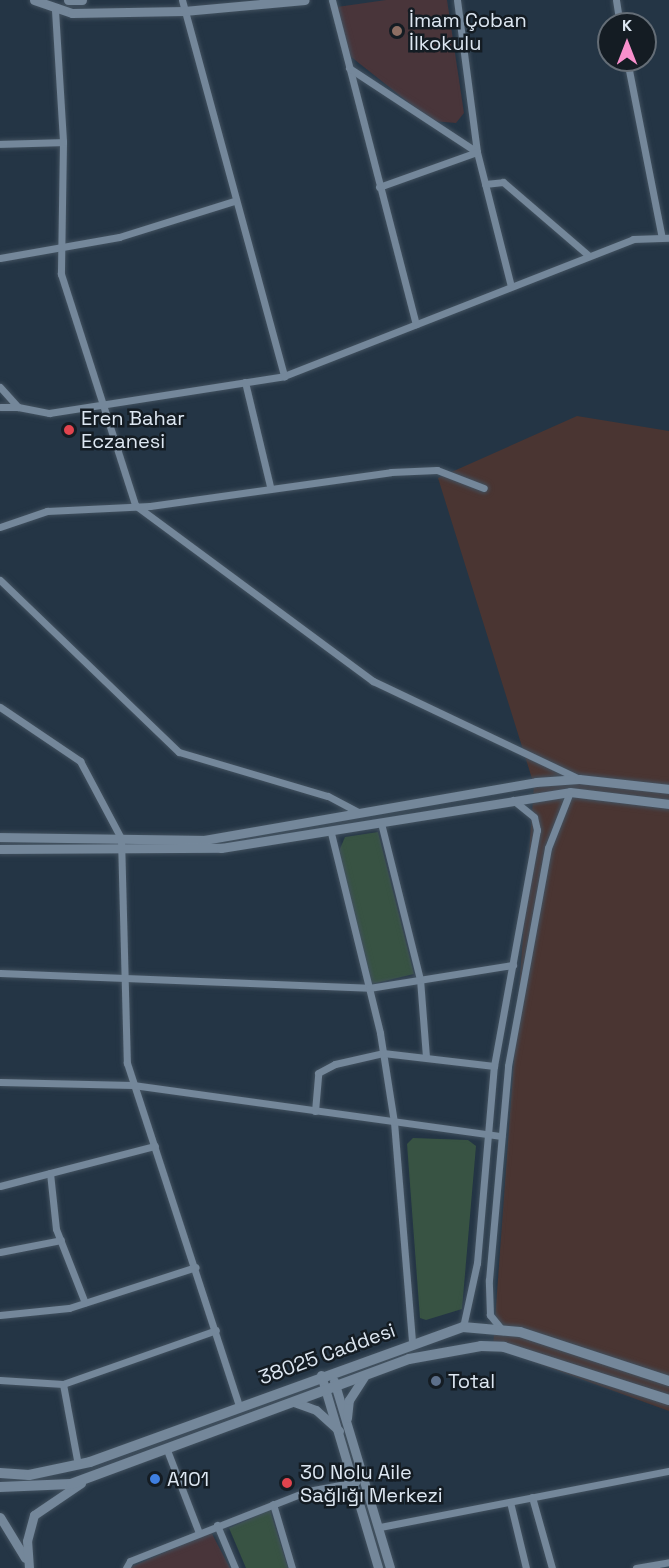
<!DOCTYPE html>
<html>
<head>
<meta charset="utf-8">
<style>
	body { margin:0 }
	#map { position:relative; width:669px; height:1568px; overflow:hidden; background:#243545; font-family:"Space Grotesk",sans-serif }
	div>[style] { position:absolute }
	.industrial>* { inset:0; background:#4a3532 }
	.education>* { inset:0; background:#49353a }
	.green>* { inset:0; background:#385343 }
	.roads { filter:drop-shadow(0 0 2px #42515f) drop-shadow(0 0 2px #42515f) }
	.minor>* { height:7px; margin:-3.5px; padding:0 3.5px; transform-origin:3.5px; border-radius:3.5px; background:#74879a }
	.tertiary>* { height:9px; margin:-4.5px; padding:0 4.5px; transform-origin:4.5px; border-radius:4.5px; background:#74879a }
	.secondary>* { height:10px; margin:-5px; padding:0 5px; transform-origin:5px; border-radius:5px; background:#74879a }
	.dots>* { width:16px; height:16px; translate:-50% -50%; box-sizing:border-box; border:3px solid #141c23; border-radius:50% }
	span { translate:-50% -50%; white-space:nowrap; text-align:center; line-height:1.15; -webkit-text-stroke:5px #141c23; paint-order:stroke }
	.poi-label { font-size:20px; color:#dde7f2 }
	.left { translate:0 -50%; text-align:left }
	.street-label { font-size:20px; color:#dde7f2 }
	.north { position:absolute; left:597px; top:12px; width:60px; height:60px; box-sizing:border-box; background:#141c23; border:2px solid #646d76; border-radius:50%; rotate:0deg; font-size:16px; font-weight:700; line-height:24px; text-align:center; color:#dde7f2 }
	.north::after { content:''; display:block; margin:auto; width:21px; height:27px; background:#f890cc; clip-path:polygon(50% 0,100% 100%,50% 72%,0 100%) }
</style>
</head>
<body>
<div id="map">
	<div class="industrial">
		<i style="clip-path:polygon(577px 416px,669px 431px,669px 1411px,493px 1347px,534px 785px,438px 478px)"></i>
	</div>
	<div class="education">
		<i style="clip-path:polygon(386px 0,447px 0,464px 113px,456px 123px,432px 121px,350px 56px,337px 7px)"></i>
		<i style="clip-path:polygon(211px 1532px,230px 1568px,131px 1568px,131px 1567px)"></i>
	</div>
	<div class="green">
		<i style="clip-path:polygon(378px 832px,414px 974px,372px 984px,339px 851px,345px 837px)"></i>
		<i style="clip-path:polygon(413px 1138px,468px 1140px,476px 1146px,462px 1309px,426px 1320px,420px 1318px,407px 1144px)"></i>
		<i style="clip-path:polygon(270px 1510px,288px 1568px,246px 1568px,229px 1528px)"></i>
	</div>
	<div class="roads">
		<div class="minor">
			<i style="left:182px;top:0;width:390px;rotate:74.8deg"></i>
			<i style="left:332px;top:0;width:335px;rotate:75.5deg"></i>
			<i style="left:457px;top:0;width:153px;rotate:82.5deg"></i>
			<i style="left:477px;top:152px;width:138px;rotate:75.8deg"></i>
			<i style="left:616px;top:0;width:24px;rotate:81deg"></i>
			<i style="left:55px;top:10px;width:132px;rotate:86.5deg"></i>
			<i style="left:63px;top:142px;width:132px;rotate:90.9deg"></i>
			<i style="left:61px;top:274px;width:243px;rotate:72.2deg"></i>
			<i style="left:135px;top:505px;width:296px;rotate:36.5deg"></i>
			<i style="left:373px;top:681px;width:226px;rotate:25.4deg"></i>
			<i style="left:627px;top:60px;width:181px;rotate:78.9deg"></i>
			<i style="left:349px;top:68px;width:153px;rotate:33.3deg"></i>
			<i style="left:0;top:144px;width:63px;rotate:-1.8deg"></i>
			<i style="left:485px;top:184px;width:18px;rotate:-6deg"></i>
			<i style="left:503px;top:182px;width:113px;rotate:40.7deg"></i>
			<i style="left:379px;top:187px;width:104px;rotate:-19.7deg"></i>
			<i style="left:0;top:258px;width:121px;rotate:-10deg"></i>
			<i style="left:119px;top:237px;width:121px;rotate:-17.4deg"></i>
			<i style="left:245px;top:382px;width:107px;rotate:76.5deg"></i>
			<i style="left:0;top:387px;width:27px;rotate:48deg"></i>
			<i style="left:18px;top:407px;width:32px;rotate:11deg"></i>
			<i style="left:49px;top:413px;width:238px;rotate:-8.9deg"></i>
			<i style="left:284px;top:376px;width:375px;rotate:-21.4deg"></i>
			<i style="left:633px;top:239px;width:36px;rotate:-2deg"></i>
			<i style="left:0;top:407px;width:18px"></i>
			<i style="left:0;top:527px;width:50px;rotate:-18.8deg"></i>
			<i style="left:47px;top:511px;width:103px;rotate:-2.8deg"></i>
			<i style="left:150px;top:506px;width:243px;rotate:-8deg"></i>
			<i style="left:391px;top:472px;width:46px;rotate:-2.5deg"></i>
			<i style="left:437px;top:470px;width:50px;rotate:21deg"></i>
			<i style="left:0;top:580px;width:248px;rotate:43.9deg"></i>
			<i style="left:179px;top:752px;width:155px;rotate:16.5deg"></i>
			<i style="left:328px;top:796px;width:36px;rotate:28deg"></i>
			<i style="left:0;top:707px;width:97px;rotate:34deg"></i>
			<i style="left:80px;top:761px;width:87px;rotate:62deg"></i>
			<i style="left:121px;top:838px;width:225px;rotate:88.5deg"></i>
			<i style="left:127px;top:1063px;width:361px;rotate:71.9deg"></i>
			<i style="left:381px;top:823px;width:161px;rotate:76deg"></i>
			<i style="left:420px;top:979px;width:78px;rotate:85.6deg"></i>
			<i style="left:331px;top:833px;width:206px;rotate:76.2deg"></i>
			<i style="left:380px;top:1033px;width:90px;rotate:81.1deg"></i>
			<i style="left:394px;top:1122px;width:221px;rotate:85.3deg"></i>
			<i style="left:0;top:973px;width:369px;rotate:2.3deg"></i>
			<i style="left:369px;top:988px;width:146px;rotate:-9.1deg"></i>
			<i style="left:0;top:1082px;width:133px;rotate:1.3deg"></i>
			<i style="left:133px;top:1085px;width:372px;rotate:7.9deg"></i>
			<i style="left:315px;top:1111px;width:38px;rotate:-85deg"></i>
			<i style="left:318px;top:1073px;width:19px;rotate:-28deg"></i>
			<i style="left:335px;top:1064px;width:49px;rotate:-12.9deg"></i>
			<i style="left:383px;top:1053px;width:112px;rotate:6.7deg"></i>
			<i style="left:50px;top:1173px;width:56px;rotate:83.9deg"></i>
			<i style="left:56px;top:1229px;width:79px;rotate:68.6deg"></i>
			<i style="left:0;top:1186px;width:160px;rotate:-14.5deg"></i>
			<i style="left:0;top:1252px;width:62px;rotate:-11.1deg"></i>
			<i style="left:0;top:1315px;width:69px;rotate:-5.8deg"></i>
			<i style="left:69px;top:1308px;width:133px;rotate:-17.9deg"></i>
			<i style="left:463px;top:1327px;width:66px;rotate:-77.7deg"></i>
			<i style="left:477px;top:1263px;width:198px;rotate:-85.1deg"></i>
			<i style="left:494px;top:1066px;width:240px;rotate:-79.7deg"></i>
			<i style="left:537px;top:830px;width:13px;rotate:-103deg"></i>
			<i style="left:534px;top:817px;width:27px;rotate:-141deg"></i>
			<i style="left:503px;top:1331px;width:21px;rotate:-129deg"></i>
			<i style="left:490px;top:1315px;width:35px;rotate:-92deg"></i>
			<i style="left:489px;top:1280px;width:215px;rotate:-84.9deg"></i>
			<i style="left:508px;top:1066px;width:222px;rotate:-79.6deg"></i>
			<i style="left:548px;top:848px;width:60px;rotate:-68.6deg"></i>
			<i style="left:0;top:1380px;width:63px;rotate:3.6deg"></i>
			<i style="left:63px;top:1384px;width:162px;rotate:-19.4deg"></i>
			<i style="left:63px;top:1384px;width:82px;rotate:79.5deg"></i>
			<i style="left:167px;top:1450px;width:89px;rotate:68.9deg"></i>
			<i style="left:532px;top:1497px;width:74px;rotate:74.3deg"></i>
			<i style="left:510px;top:1502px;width:68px;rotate:76.4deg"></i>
			<i style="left:273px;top:1504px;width:67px;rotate:73.5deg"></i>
			<i style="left:217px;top:1525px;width:47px;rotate:67.3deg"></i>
			<i style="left:380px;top:1527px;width:294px;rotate:-11deg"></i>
			<i style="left:126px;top:1568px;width:8px;rotate:-60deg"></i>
			<i style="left:130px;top:1561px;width:191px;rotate:-21.5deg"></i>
			<i style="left:308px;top:1491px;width:49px;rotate:-10.6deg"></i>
			<i style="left:636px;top:1568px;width:34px;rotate:-10deg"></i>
		</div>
		<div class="tertiary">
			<i style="left:34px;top:0;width:40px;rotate:18.9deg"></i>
			<i style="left:72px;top:13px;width:112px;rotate:-1deg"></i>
			<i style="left:184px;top:11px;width:121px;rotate:-5.2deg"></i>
			<i style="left:68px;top:0;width:14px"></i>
			<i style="left:0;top:837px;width:204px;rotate:0.8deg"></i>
			<i style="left:204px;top:840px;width:337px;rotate:-9.9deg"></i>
			<i style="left:536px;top:782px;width:43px;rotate:-4deg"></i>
			<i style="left:579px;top:779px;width:91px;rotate:6.3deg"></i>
			<i style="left:0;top:849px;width:221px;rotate:-0.3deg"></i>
			<i style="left:221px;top:848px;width:353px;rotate:-9.1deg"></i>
			<i style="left:570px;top:792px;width:100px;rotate:6.9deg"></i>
			<i style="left:321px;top:1375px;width:201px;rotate:73.5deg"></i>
			<i style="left:334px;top:1381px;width:195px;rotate:73.3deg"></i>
			<i style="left:294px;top:1402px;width:23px;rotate:20deg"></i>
			<i style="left:316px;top:1410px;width:31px;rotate:42deg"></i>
			<i style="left:347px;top:1418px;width:18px;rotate:-84deg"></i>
			<i style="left:349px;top:1400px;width:27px;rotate:-57deg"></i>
			<i style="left:0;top:1517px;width:48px;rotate:58.6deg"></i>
			<i style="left:29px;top:1568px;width:27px;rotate:-94deg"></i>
			<i style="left:27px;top:1541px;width:27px;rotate:-75deg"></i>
			<i style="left:34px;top:1515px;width:57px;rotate:-34.2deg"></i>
		</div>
		<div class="secondary">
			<i style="left:0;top:1473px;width:29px;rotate:4deg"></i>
			<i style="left:29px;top:1475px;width:62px;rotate:-12deg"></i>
			<i style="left:90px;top:1462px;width:397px;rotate:-19.9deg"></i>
			<i style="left:463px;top:1327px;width:57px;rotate:5deg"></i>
			<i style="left:520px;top:1332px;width:157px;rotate:18.2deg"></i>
			<i style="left:0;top:1487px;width:71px;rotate:-2.4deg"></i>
			<i style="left:71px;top:1484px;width:360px;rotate:-20.3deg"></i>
			<i style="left:409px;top:1359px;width:73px;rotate:-10.2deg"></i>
			<i style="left:481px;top:1346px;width:23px;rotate:2deg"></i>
			<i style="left:504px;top:1347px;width:173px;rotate:17.8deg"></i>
		</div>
	</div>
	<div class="dots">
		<i style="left:397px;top:31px;background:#8d6e63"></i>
		<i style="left:69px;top:430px;background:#e0444e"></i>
		<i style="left:436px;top:1381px;background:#5c6f8a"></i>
		<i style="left:155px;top:1479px;background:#3f7fe0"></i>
		<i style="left:287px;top:1483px;background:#e0444e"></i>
	</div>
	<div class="poi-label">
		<span class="left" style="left:409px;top:32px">İmam Çoban<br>İlkokulu</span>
		<span class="left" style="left:81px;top:430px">Eren Bahar<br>Eczanesi</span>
		<span class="left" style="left:448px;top:1381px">Total</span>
		<span class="left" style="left:300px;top:1484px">30 Nolu Aile<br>Sağlığı Merkezi</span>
		<span class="left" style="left:167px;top:1479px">A101</span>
	</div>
	<div class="street-label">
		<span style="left:327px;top:1354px;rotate:-20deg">38025 Caddesi</span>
	</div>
	<div class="north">K</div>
</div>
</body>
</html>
